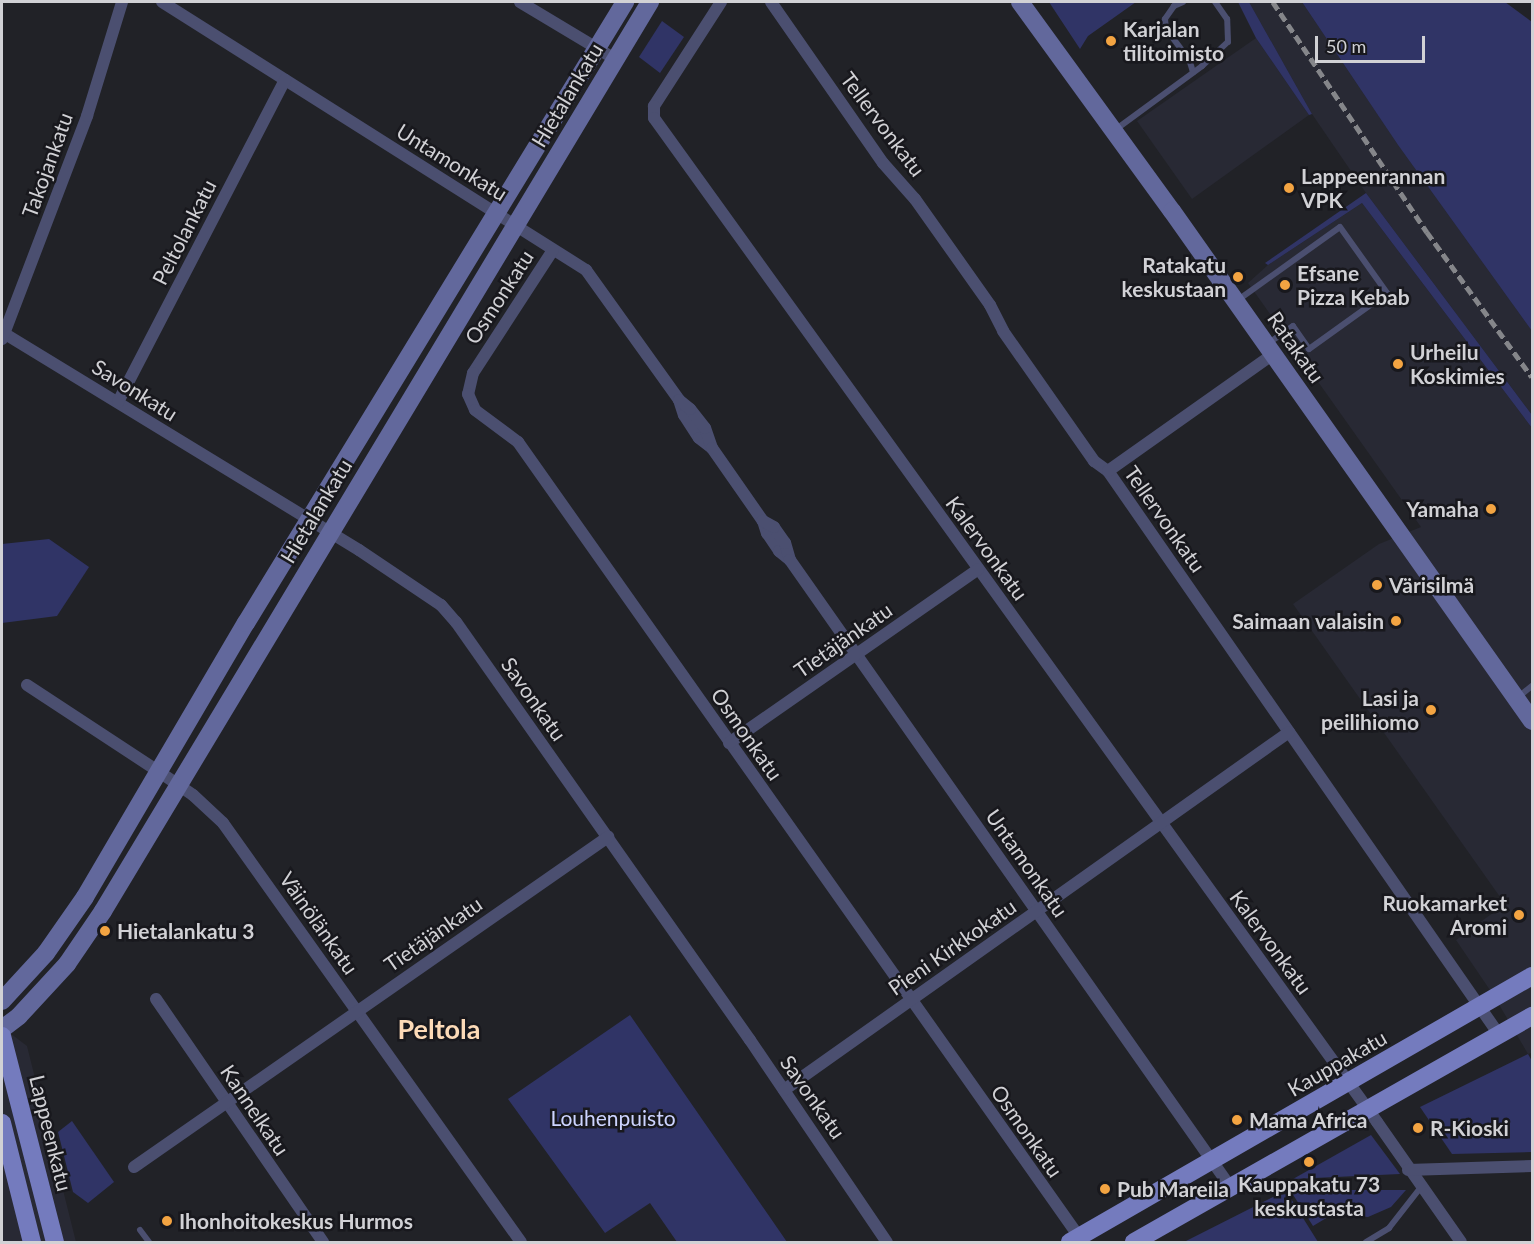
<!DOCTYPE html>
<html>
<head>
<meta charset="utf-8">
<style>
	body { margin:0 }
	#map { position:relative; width:1534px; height:1244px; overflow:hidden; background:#212227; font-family:Lato,sans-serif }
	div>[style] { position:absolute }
	.built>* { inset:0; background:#282934 }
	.green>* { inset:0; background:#303466 }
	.lane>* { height:6px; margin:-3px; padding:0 3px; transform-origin:3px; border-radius:3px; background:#4b4f70 }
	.street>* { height:12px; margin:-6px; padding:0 6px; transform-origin:6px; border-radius:6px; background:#4b4f70 }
	.secondary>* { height:18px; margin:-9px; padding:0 9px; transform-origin:9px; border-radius:9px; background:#62689c }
	.primary>* { height:18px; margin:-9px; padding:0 9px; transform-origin:9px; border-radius:9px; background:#747bbe }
	.rail>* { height:4.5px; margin-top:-2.25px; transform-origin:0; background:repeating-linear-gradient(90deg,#85868a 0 9px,transparent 0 13.5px) }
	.dots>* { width:16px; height:16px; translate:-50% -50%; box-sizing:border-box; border:3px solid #18181d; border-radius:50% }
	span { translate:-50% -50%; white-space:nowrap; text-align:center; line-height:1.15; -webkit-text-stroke:5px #18181d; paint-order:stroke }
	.poi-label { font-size:21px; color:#d1d1d5; font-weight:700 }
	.left { translate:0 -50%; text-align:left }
	.right { translate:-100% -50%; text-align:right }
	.street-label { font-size:21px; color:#d1d1d5 }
	.park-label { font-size:21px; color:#cdd4ff }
	.district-label { font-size:27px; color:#fcdab7; font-weight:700 }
	.frame { position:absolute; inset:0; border:3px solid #d1d1d5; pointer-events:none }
	.scale { position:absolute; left:1315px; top:36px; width:110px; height:27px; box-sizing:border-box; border:3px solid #d1d1d5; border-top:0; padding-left:8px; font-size:18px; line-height:21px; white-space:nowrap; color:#d1d1d5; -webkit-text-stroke:4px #18181d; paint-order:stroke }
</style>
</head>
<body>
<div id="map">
	<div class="built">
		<i style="clip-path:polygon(1249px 2px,1302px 2px,1398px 145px,1532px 331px,1532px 415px,1366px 193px,1312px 114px)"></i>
		<i style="clip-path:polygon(1256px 38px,1309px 115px,1192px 199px,1137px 121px)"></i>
		<i style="clip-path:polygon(1362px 203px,1532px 428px,1532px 1053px,1528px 1054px,1494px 996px,1456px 940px,1505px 904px,1293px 604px,1379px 544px,1421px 527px,1248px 283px,1268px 265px)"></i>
		<i style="clip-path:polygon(2px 1027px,27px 1046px,76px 1242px,2px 1242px)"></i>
	</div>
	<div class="green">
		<i style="clip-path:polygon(1049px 2px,1136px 2px,1088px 36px,1080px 49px)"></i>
		<i style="clip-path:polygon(1238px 2px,1249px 2px,1312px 114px,1309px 115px,1256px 38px)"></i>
		<i style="clip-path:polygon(1302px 2px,1505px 2px,1532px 22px,1532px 331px,1398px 145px)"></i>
		<i style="clip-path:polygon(662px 21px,684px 37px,660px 73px,639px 57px)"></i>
		<i style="clip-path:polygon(1366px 193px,1532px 415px,1532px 428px,1362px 203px,1268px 265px,1265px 263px)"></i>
		<i style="clip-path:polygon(49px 539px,89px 567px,57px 616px,2px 623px,2px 544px)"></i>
		<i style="clip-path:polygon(630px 1015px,787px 1242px,677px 1242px,650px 1203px,605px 1233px,508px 1099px)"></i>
		<i style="clip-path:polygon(1528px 1054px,1532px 1061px,1532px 1152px,1452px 1154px,1420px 1107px)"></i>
		<i style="clip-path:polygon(72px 1121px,114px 1182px,88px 1203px,73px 1192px,58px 1132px)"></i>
		<i style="clip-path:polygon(1371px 1135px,1400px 1174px,1293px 1179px)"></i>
		<i style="clip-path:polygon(1290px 1190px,1406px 1190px,1391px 1207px,1368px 1217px,1333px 1214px,1313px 1226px)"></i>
		<i style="clip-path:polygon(1288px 1194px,1318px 1242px,1184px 1242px,1277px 1195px)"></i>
	</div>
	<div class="lane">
		<i style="left:1183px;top:2px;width:10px;rotate:156deg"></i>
		<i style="left:1174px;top:6px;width:16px;rotate:125deg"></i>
		<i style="left:1165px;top:19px;width:10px;rotate:84deg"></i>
		<i style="left:1166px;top:29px;width:38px;rotate:53deg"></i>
		<i style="left:1189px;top:59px;width:14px;rotate:73deg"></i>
		<i style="left:1115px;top:130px;width:108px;rotate:-36.3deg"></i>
		<i style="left:1202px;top:66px;width:35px;rotate:-43deg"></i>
		<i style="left:1228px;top:42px;width:23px;rotate:-92deg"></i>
		<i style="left:1227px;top:19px;width:21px;rotate:-125deg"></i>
		<i style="left:1238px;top:300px;width:125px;rotate:-35.6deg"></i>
		<i style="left:1340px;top:227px;width:81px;rotate:54.5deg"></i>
		<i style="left:1387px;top:293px;width:96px;rotate:144.3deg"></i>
		<i style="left:1309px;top:349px;width:28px;rotate:-125deg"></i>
		<i style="left:1293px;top:326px;width:32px;rotate:145deg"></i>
		<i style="left:1517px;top:698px;width:19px;rotate:-39deg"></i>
		<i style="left:140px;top:1230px;width:15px;rotate:53deg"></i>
		<i style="left:1366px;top:1242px;width:27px;rotate:-31deg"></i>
		<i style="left:1389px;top:1228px;width:52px;rotate:-52deg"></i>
	</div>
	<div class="street">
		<i style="left:162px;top:2px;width:502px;rotate:32.3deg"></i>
		<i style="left:586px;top:270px;width:160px;rotate:54.4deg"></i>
		<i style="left:679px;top:400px;width:16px;rotate:72deg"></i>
		<i style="left:684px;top:415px;width:27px;rotate:57deg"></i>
		<i style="left:699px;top:438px;width:16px;rotate:38deg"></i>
		<i style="left:712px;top:448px;width:21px;rotate:-109deg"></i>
		<i style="left:705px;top:428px;width:24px;rotate:-128deg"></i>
		<i style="left:690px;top:409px;width:14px;rotate:-141deg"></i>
		<i style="left:520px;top:2px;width:111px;rotate:31deg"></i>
		<i style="left:721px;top:2px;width:124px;rotate:122.8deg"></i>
		<i style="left:654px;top:106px;width:12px;rotate:90deg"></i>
		<i style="left:654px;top:118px;width:1237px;rotate:54.24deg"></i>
		<i style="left:1377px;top:1122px;width:146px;rotate:55deg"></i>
		<i style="left:771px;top:2px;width:196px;rotate:55.2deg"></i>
		<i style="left:883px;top:163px;width:48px;rotate:48.4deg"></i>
		<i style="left:915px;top:199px;width:130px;rotate:54.7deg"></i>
		<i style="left:990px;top:305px;width:29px;rotate:63deg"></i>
		<i style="left:1003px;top:331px;width:159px;rotate:55deg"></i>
		<i style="left:1094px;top:461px;width:17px;rotate:36deg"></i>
		<i style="left:1108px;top:471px;width:688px;rotate:55.25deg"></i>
		<i style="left:553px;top:250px;width:147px;rotate:123deg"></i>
		<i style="left:473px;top:373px;width:22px;rotate:103deg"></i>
		<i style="left:468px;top:394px;width:17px;rotate:66deg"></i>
		<i style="left:475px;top:410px;width:54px;rotate:36.7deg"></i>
		<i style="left:518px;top:442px;width:978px;rotate:54.78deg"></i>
		<i style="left:2px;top:332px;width:418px;rotate:31.4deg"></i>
		<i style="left:359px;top:550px;width:99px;rotate:33.9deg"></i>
		<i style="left:441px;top:605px;width:23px;rotate:49deg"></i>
		<i style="left:456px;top:622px;width:511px;rotate:54.88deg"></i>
		<i style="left:750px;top:1040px;width:244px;rotate:55.9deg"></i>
		<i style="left:2px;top:339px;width:239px;rotate:-69.1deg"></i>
		<i style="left:87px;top:116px;width:119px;rotate:-72.9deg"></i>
		<i style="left:118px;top:402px;width:363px;rotate:-62.6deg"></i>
		<i style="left:712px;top:448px;width:89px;rotate:55.1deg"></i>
		<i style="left:763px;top:521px;width:13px;rotate:72deg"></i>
		<i style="left:767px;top:533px;width:22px;rotate:56deg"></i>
		<i style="left:779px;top:551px;width:14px;rotate:39deg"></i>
		<i style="left:790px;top:560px;width:18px;rotate:-106deg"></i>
		<i style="left:785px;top:543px;width:19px;rotate:-125deg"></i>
		<i style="left:774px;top:527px;width:13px;rotate:-151deg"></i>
		<i style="left:1108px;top:471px;width:202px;rotate:-35.3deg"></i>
		<i style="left:790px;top:560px;width:767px;rotate:54.92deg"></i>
		<i style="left:27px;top:685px;width:157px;rotate:33.3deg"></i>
		<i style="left:158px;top:771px;width:42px;rotate:34.4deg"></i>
		<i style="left:193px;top:795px;width:41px;rotate:43deg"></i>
		<i style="left:223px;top:823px;width:514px;rotate:54.58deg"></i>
		<i style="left:729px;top:743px;width:304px;rotate:-34.9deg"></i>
		<i style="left:156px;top:999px;width:295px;rotate:55.5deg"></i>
		<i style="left:784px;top:1090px;width:619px;rotate:-35.33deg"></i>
		<i style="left:134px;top:1167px;width:578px;rotate:-34.85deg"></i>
		<i style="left:1408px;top:1170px;width:124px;rotate:-1.8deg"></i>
	</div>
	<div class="secondary">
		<i style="left:1020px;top:2px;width:258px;rotate:54deg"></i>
		<i style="left:1172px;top:211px;width:624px;rotate:54.78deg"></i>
		<i style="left:2px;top:1001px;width:65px;rotate:-47.5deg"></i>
		<i style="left:46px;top:953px;width:68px;rotate:-55.1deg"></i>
		<i style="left:85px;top:897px;width:318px;rotate:-59.6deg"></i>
		<i style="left:246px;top:623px;width:728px;rotate:-58.6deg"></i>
		<i style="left:2px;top:1029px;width:21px;rotate:-37deg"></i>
		<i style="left:19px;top:1016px;width:71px;rotate:-47.3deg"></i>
		<i style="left:67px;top:964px;width:64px;rotate:-55.8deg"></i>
		<i style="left:103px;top:911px;width:1061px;rotate:-58.96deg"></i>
	</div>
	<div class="primary">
		<i style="left:2px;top:1036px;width:213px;rotate:75.6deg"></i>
		<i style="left:2px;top:1123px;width:123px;rotate:75.9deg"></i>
		<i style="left:1070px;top:1242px;width:533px;rotate:-29.93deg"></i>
		<i style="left:1134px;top:1242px;width:458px;rotate:-29.6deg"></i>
	</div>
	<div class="rail">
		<i style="left:1273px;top:2px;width:277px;rotate:56.2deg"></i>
		<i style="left:1427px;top:232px;width:179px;rotate:54.1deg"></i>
	</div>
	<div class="dots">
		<i style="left:1111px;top:41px;background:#f3a442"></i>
		<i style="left:1289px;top:188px;background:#f3a442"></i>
		<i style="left:1238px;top:277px;background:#f3a442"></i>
		<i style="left:1285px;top:285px;background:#f3a442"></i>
		<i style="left:1398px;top:364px;background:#f3a442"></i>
		<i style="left:1491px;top:509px;background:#f3a442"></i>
		<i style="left:1377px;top:585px;background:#f3a442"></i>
		<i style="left:1396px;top:621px;background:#f3a442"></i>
		<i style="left:1431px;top:710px;background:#f3a442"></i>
		<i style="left:1519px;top:915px;background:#f3a442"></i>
		<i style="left:105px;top:931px;background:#f3a442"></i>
		<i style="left:1237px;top:1120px;background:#f3a442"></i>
		<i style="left:1418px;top:1128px;background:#f3a442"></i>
		<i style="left:1309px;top:1162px;background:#f3a442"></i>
		<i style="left:1105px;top:1189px;background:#f3a442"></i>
		<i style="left:167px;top:1221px;background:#f3a442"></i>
	</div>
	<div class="poi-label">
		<span class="left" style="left:1123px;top:41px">Karjalan<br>tilitoimisto</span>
		<span class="left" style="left:1301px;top:188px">Lappeenrannan<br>VPK</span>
		<span class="right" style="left:1226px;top:277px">Ratakatu<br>keskustaan</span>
		<span class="left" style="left:1297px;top:285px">Efsane<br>Pizza Kebab</span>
		<span class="left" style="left:1410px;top:364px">Urheilu<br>Koskimies</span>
		<span class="right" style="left:1479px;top:509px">Yamaha</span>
		<span class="left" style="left:1389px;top:585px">Värisilmä</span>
		<span class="right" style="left:1384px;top:621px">Saimaan valaisin</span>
		<span class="right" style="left:1419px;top:710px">Lasi ja<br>peilihiomo</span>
		<span class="right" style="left:1507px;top:915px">Ruokamarket<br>Aromi</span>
		<span class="left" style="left:117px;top:931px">Hietalankatu 3</span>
		<span class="left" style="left:1249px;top:1120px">Mama Africa</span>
		<span class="left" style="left:1430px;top:1128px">R-Kioski</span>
		<span style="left:1309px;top:1196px">Kauppakatu 73<br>keskustasta</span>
		<span class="left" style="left:1117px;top:1189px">Pub Mareila</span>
		<span class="left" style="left:179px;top:1221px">Ihonhoitokeskus Hurmos</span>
	</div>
	<div class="street-label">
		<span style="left:567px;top:95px;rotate:-59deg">Hietalankatu</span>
		<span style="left:883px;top:124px;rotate:53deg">Tellervonkatu</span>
		<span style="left:452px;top:162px;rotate:32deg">Untamonkatu</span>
		<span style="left:47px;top:165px;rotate:-70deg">Takojankatu</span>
		<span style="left:184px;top:232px;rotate:-63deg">Peltolankatu</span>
		<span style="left:499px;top:297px;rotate:-57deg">Osmonkatu</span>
		<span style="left:1296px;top:347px;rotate:55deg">Ratakatu</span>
		<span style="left:135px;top:390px;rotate:32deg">Savonkatu</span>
		<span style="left:316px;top:511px;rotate:-59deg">Hietalankatu</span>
		<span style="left:1165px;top:519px;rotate:55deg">Tellervonkatu</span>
		<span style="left:987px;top:548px;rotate:54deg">Kalervonkatu</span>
		<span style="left:843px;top:640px;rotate:-35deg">Tietäjänkatu</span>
		<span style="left:534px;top:699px;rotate:55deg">Savonkatu</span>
		<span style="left:747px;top:734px;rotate:55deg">Osmonkatu</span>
		<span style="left:1027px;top:863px;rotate:55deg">Untamonkatu</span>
		<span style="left:319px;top:923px;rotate:55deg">Väinölänkatu</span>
		<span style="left:433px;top:934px;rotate:-35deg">Tietäjänkatu</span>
		<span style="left:1271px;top:942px;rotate:54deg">Kalervonkatu</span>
		<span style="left:952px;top:947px;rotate:-35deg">Pieni Kirkkokatu</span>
		<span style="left:1337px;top:1063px;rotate:-30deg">Kauppakatu</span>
		<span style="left:813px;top:1097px;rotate:55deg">Savonkatu</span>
		<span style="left:255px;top:1110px;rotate:56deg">Kannelkatu</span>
		<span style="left:1027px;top:1131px;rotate:55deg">Osmonkatu</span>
		<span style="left:51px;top:1133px;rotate:76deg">Lappeenkatu</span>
	</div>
	<div class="park-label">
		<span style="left:613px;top:1118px">Louhenpuisto</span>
	</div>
	<div class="district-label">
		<span style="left:439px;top:1029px">Peltola</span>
	</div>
	<div class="frame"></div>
	<div class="scale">50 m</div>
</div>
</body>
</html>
